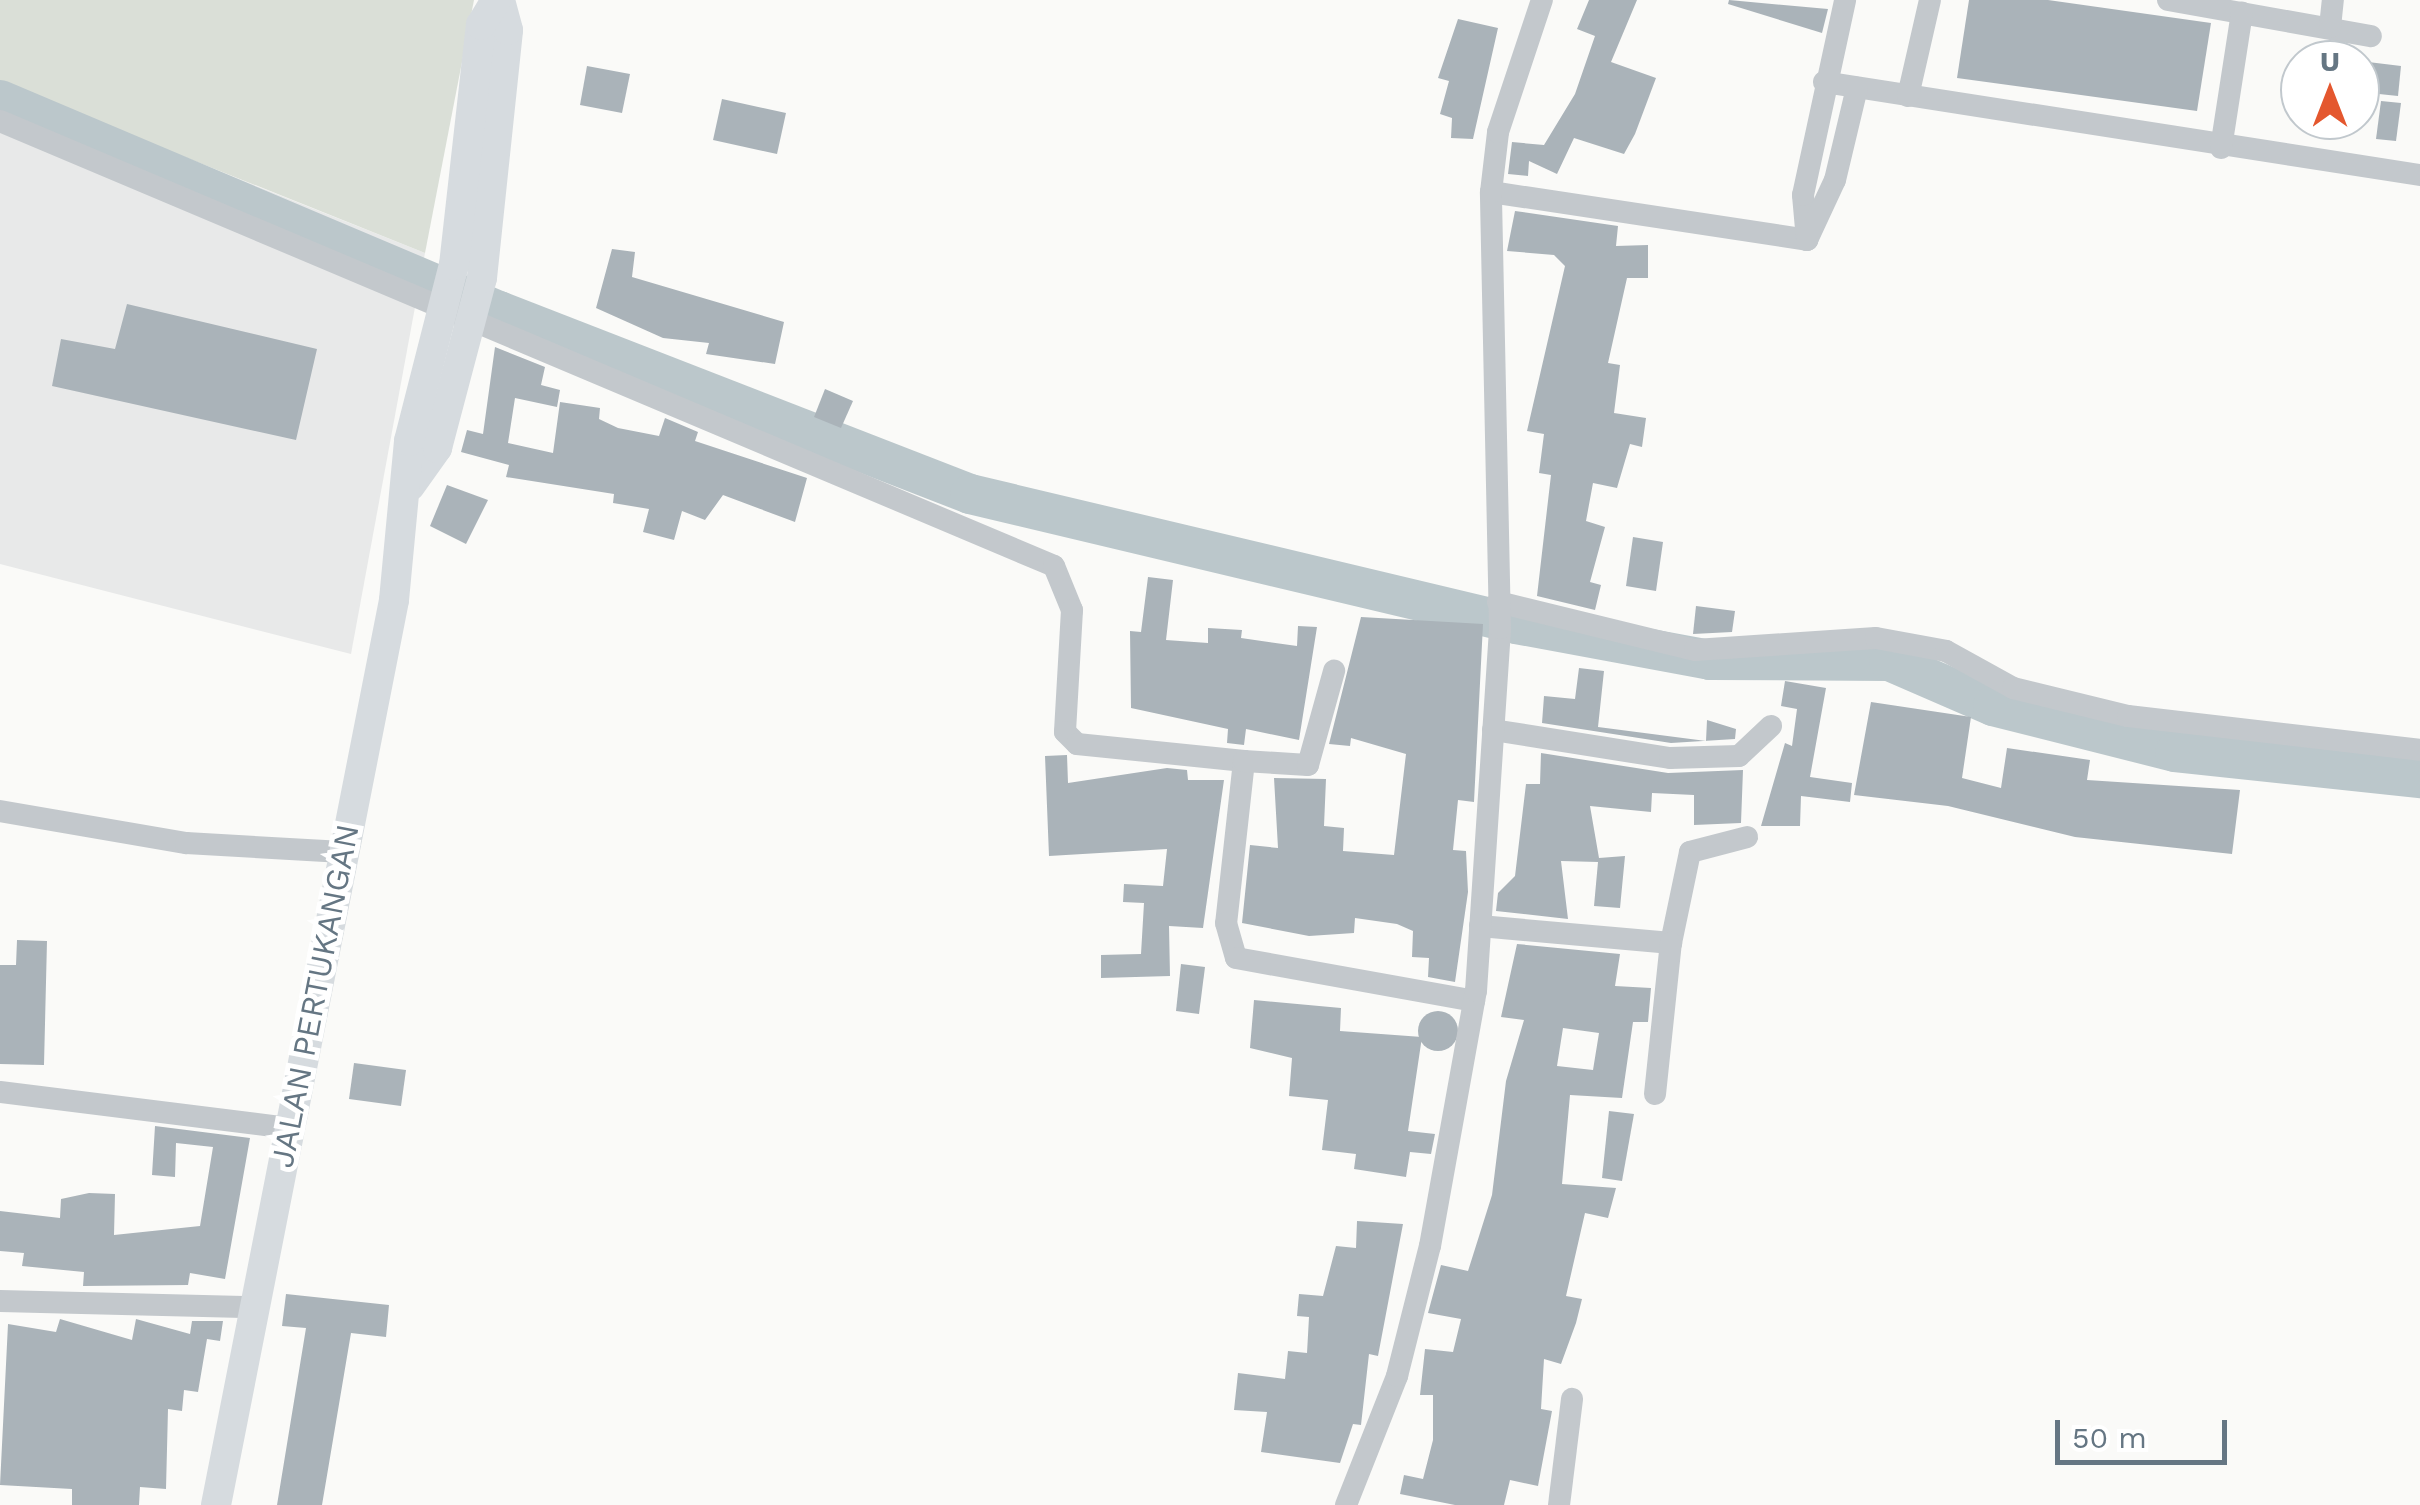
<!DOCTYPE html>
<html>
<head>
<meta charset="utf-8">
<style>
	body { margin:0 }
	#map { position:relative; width:2420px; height:1505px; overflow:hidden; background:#fafaf8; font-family:"Work Sans",sans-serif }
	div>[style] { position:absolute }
	.built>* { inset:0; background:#e8e9e9 }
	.green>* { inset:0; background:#dadfd7 }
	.river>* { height:40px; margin:-20px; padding:0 20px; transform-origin:20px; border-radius:20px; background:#bbc7cb }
	.building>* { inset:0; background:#aab3b9 }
	.round { border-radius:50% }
	.minor>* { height:22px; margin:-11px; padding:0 11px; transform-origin:11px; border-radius:11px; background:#c3c8cc }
	.major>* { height:30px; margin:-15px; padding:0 15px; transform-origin:15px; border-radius:15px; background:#d6dbdf }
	span { translate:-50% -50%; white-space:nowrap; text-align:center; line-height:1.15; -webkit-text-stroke:10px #fff; paint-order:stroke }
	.street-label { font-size:32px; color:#657683 }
	.north { position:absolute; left:2280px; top:40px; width:100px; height:100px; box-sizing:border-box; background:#fff; border:2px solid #c1c8cd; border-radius:50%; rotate:0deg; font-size:28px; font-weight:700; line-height:40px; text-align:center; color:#657683 }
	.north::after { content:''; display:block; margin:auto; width:35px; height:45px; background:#e4572e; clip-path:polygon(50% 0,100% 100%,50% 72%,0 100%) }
	.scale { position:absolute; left:2055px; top:1420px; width:172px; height:45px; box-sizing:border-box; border:5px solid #657683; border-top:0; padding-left:12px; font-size:30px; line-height:35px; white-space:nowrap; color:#657683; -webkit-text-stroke:8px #fff; paint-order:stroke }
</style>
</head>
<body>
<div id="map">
	<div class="built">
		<i style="clip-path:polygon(0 84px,425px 253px,351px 654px,0 564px)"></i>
	</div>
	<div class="green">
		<i style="clip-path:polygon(0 0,474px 0,425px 253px,0 83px)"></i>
	</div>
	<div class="river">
		<i style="left:0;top:100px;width:542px;rotate:22.92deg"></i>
		<i style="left:499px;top:311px;width:505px;rotate:21.23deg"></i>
		<i style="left:970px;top:494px;width:561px;rotate:13.39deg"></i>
		<i style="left:1516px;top:624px;width:197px;rotate:10.5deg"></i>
		<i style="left:1710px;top:660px;width:179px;rotate:0.3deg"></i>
		<i style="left:1889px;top:661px;width:113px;rotate:23.4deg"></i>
		<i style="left:1993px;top:706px;width:188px;rotate:14.2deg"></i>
		<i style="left:2175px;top:752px;width:246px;rotate:6.1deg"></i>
	</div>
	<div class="building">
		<i style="clip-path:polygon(1589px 0,1637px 0,1611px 62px,1656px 78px,1635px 134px,1624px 154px,1574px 138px,1557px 174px,1529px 161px,1528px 176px,1508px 174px,1512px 142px,1544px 145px,1575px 94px,1595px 36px,1577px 29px)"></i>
		<i style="clip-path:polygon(1729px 0,1828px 9px,1822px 33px,1728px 4px)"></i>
		<i style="clip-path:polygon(1969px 0,2048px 0,2211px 23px,2197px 111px,1957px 78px)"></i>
		<i style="clip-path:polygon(1458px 19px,1498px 28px,1473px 139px,1451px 138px,1452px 118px,1440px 114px,1449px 81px,1438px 78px)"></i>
		<i style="clip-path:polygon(2360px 61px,2401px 66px,2398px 96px,2360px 92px)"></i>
		<i style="clip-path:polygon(587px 66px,630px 74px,622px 113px,580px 105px)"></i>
		<i style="clip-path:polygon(722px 99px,786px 113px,777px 154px,713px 140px)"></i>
		<i style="clip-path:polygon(2381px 101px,2401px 103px,2396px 141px,2376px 139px)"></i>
		<i style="clip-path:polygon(1515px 211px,1618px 226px,1616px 246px,1648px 245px,1648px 278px,1627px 278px,1608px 363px,1620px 365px,1614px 413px,1646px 418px,1642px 447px,1630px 444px,1617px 488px,1593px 483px,1586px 521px,1605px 527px,1590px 582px,1601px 585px,1595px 610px,1537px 596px,1551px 475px,1539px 473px,1544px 434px,1527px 431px,1565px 266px,1554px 255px,1507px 251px)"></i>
		<i style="clip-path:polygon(612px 249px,635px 252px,632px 277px,784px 322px,775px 364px,706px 354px,709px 343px,663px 338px,596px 308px)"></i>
		<i style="clip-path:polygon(127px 304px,317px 349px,296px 440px,52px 386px,61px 339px,115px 349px)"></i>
		<i style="clip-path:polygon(495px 347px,545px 367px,541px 385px,560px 390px,557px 407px,515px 398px,508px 443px,553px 453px,560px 402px,600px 408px,599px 419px,618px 428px,659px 436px,665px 418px,698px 432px,695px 441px,807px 478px,795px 522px,723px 495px,705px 520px,682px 511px,674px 540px,643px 532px,649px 509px,613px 503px,614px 494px,506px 477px,509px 465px,461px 452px,467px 430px,483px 434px)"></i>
		<i style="clip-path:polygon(825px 389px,853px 401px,841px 428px,814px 417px)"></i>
		<i style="clip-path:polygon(447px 485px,488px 500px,466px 544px,430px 526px)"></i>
		<i style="clip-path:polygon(1633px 537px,1663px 542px,1656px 591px,1626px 586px)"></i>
		<i style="clip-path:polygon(1148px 577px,1173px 580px,1166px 640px,1208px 643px,1208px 628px,1242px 630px,1241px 638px,1297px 646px,1298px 626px,1317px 627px,1299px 740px,1246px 729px,1244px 745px,1227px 743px,1228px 729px,1131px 708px,1130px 631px,1141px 632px)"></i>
		<i style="clip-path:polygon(1696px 606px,1735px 611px,1732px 632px,1693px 634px)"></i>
		<i style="clip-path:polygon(1361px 617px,1483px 624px,1474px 802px,1458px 800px,1453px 850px,1466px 851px,1468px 892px,1455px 982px,1428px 977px,1429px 958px,1412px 957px,1413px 931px,1397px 924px,1355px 918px,1354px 933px,1309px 936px,1242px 923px,1250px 845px,1278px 848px,1274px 778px,1326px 779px,1324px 826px,1344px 828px,1343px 851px,1394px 855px,1406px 754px,1351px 738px,1350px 746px,1329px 744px)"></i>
		<i style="clip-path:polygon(1579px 668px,1604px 671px,1598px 727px,1706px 741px,1707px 720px,1736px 729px,1735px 739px,1671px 743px,1542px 723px,1544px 696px,1575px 699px)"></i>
		<i style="clip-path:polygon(1785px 681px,1826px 688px,1810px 777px,1852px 783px,1850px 802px,1801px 796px,1800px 826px,1761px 826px,1785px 743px,1792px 746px,1797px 709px,1781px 706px)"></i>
		<i style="clip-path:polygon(1871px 702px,1971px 717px,1962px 778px,2001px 788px,2007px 748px,2090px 760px,2087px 780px,2240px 790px,2232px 854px,2075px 837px,1948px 806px,1854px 795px)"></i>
		<i style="clip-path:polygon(1541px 753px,1668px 773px,1743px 770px,1741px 823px,1694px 825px,1694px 795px,1652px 793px,1651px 812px,1590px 806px,1599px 858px,1625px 856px,1620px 908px,1594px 906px,1598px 862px,1561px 861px,1568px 919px,1496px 911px,1498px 893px,1515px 876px,1526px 784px,1540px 784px)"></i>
		<i style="clip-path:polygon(1067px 755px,1068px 783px,1167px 768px,1187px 770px,1188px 780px,1224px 780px,1203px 928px,1169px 926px,1170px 976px,1101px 978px,1101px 955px,1141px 954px,1144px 903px,1123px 902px,1124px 884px,1163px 886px,1167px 849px,1049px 856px,1045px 756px)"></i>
		<i style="clip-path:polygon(17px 940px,47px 941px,44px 1065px,0 1064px,0 965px,16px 965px)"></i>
		<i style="clip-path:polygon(evenodd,1517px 944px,1620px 954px,1615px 986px,1651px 988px,1648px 1022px,1633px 1022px,1622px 1098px,1570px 1095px,1562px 1184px,1616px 1188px,1608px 1218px,1585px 1213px,1566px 1296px,1582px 1299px,1576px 1323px,1561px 1364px,1544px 1359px,1541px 1409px,1552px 1411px,1538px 1486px,1510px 1480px,1504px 1505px,1455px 1505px,1400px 1494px,1404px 1475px,1423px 1479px,1433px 1440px,1433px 1395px,1420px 1395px,1425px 1349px,1453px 1352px,1461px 1319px,1428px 1313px,1441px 1265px,1468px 1271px,1492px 1195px,1506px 1081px,1524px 1020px,1501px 1017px,1517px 944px,1563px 1028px,1599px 1033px,1593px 1070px,1557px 1066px,1563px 1028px)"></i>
		<i style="clip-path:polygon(1181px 964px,1205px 967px,1199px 1014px,1176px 1011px)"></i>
		<i style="clip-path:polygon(1254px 1000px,1341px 1008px,1340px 1031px,1422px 1037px,1408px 1131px,1435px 1134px,1431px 1154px,1410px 1152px,1406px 1177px,1354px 1169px,1356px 1154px,1322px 1150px,1328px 1100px,1289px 1096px,1292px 1058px,1250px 1048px)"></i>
		<i class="round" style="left:1418px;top:1011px;width:40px;height:40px"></i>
		<i style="clip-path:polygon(354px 1063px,406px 1070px,401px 1106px,349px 1099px)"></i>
		<i style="clip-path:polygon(1609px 1111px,1634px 1114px,1622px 1181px,1602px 1178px)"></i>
		<i style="clip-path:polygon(155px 1126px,250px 1138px,225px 1279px,190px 1273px,188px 1285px,83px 1286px,84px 1272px,22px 1266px,24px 1253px,0 1251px,0 1211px,60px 1218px,61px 1199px,89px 1193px,115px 1194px,114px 1235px,200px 1226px,213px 1147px,176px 1143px,175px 1177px,152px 1175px)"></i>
		<i style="clip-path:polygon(1357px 1221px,1403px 1224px,1378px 1356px,1369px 1354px,1361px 1425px,1353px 1424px,1340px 1463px,1261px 1452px,1267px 1412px,1234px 1410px,1238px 1373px,1285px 1379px,1288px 1351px,1307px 1353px,1309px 1317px,1297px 1316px,1299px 1294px,1323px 1296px,1336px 1246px,1356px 1248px)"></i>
		<i style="clip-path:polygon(286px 1294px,389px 1305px,386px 1337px,351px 1333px,322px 1505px,277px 1505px,306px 1328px,282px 1326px)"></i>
		<i style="clip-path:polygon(60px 1319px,132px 1340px,136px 1319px,190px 1334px,192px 1321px,223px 1321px,220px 1341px,207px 1339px,198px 1392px,184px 1390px,182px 1411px,168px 1409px,166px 1489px,140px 1487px,139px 1505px,72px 1505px,72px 1489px,0 1485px,8px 1324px,56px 1332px)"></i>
	</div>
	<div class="minor">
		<i style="left:2168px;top:0;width:206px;rotate:10.1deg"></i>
		<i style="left:2330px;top:27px;width:27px;rotate:-84deg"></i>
		<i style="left:1824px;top:82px;width:603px;rotate:8.87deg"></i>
		<i style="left:1908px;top:96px;width:98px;rotate:-77.1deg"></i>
		<i style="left:0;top:121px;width:1144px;rotate:22.89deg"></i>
		<i style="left:1054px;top:566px;width:48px;rotate:67.8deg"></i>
		<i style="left:1072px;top:610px;width:122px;rotate:93.3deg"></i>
		<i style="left:1065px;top:732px;width:17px;rotate:45deg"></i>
		<i style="left:1077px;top:744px;width:168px;rotate:5.8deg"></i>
		<i style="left:1244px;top:761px;width:163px;rotate:96.3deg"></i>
		<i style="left:1226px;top:923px;width:36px;rotate:74deg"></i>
		<i style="left:1236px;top:958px;width:242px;rotate:10.2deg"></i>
		<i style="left:2221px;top:148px;width:137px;rotate:-81.2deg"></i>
		<i style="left:1491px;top:192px;width:320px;rotate:8.6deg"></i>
		<i style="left:1807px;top:240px;width:45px;rotate:-95.1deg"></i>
		<i style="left:1803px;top:195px;width:199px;rotate:-77.8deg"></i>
		<i style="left:1807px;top:240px;width:66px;rotate:-65deg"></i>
		<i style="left:1835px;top:180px;width:95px;rotate:-76.6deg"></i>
		<i style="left:1498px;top:602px;width:203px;rotate:13.7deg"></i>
		<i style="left:1695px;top:650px;width:181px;rotate:-3.8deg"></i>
		<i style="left:1876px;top:638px;width:71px;rotate:10.5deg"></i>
		<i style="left:1946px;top:651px;width:77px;rotate:28.9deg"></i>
		<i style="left:2013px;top:688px;width:118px;rotate:13.7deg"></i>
		<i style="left:2128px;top:716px;width:294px;rotate:6.6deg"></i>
		<i style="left:1493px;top:730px;width:179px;rotate:9deg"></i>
		<i style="left:1670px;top:758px;width:69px;rotate:-1.7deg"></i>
		<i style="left:1739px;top:756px;width:44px;rotate:-43.2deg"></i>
		<i style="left:1244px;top:761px;width:64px;rotate:3.6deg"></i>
		<i style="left:1308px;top:765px;width:98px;rotate:-74.5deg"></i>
		<i style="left:0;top:811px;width:189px;rotate:9.8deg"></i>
		<i style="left:186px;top:843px;width:157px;rotate:3.3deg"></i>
		<i style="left:1480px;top:926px;width:192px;rotate:5.1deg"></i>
		<i style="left:1671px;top:943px;width:93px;rotate:-78.2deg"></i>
		<i style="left:1690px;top:852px;width:59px;rotate:-14.7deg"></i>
		<i style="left:0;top:1092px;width:292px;rotate:7.1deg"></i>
		<i style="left:1655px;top:1094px;width:152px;rotate:-84deg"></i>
		<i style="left:0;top:1301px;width:254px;rotate:1.4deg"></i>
		<i style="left:1346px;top:1505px;width:139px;rotate:-68.4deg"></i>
		<i style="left:1397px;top:1376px;width:134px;rotate:-75.8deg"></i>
		<i style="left:1430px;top:1246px;width:259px;rotate:-79.8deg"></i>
		<i style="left:1476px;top:991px;width:364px;rotate:-86.2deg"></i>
		<i style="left:1500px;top:628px;width:436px;rotate:-91.2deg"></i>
		<i style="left:1491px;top:192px;width:60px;rotate:-83.3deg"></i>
		<i style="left:1498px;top:132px;width:139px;rotate:-71.6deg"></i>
		<i style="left:1559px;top:1505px;width:107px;rotate:-83deg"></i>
	</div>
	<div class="major">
		<i style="left:410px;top:486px;width:47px;rotate:-54.6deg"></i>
		<i style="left:437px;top:448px;width:176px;rotate:-75.2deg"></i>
		<i style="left:482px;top:278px;width:249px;rotate:-84deg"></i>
		<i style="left:508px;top:30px;width:31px;rotate:-105deg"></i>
		<i style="left:216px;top:1505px;width:922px;rotate:-78.87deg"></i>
		<i style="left:394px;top:600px;width:160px;rotate:-84.6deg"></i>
		<i style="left:409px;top:441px;width:182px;rotate:-75.7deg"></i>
		<i style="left:454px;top:265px;width:242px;rotate:-83.6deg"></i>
		<i style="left:481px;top:25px;width:29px;rotate:-59deg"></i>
	</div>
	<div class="street-label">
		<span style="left:315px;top:996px;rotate:-79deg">JALAN PERTUKANGAN</span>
	</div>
	<div class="north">U</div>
	<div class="scale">50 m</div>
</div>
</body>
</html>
